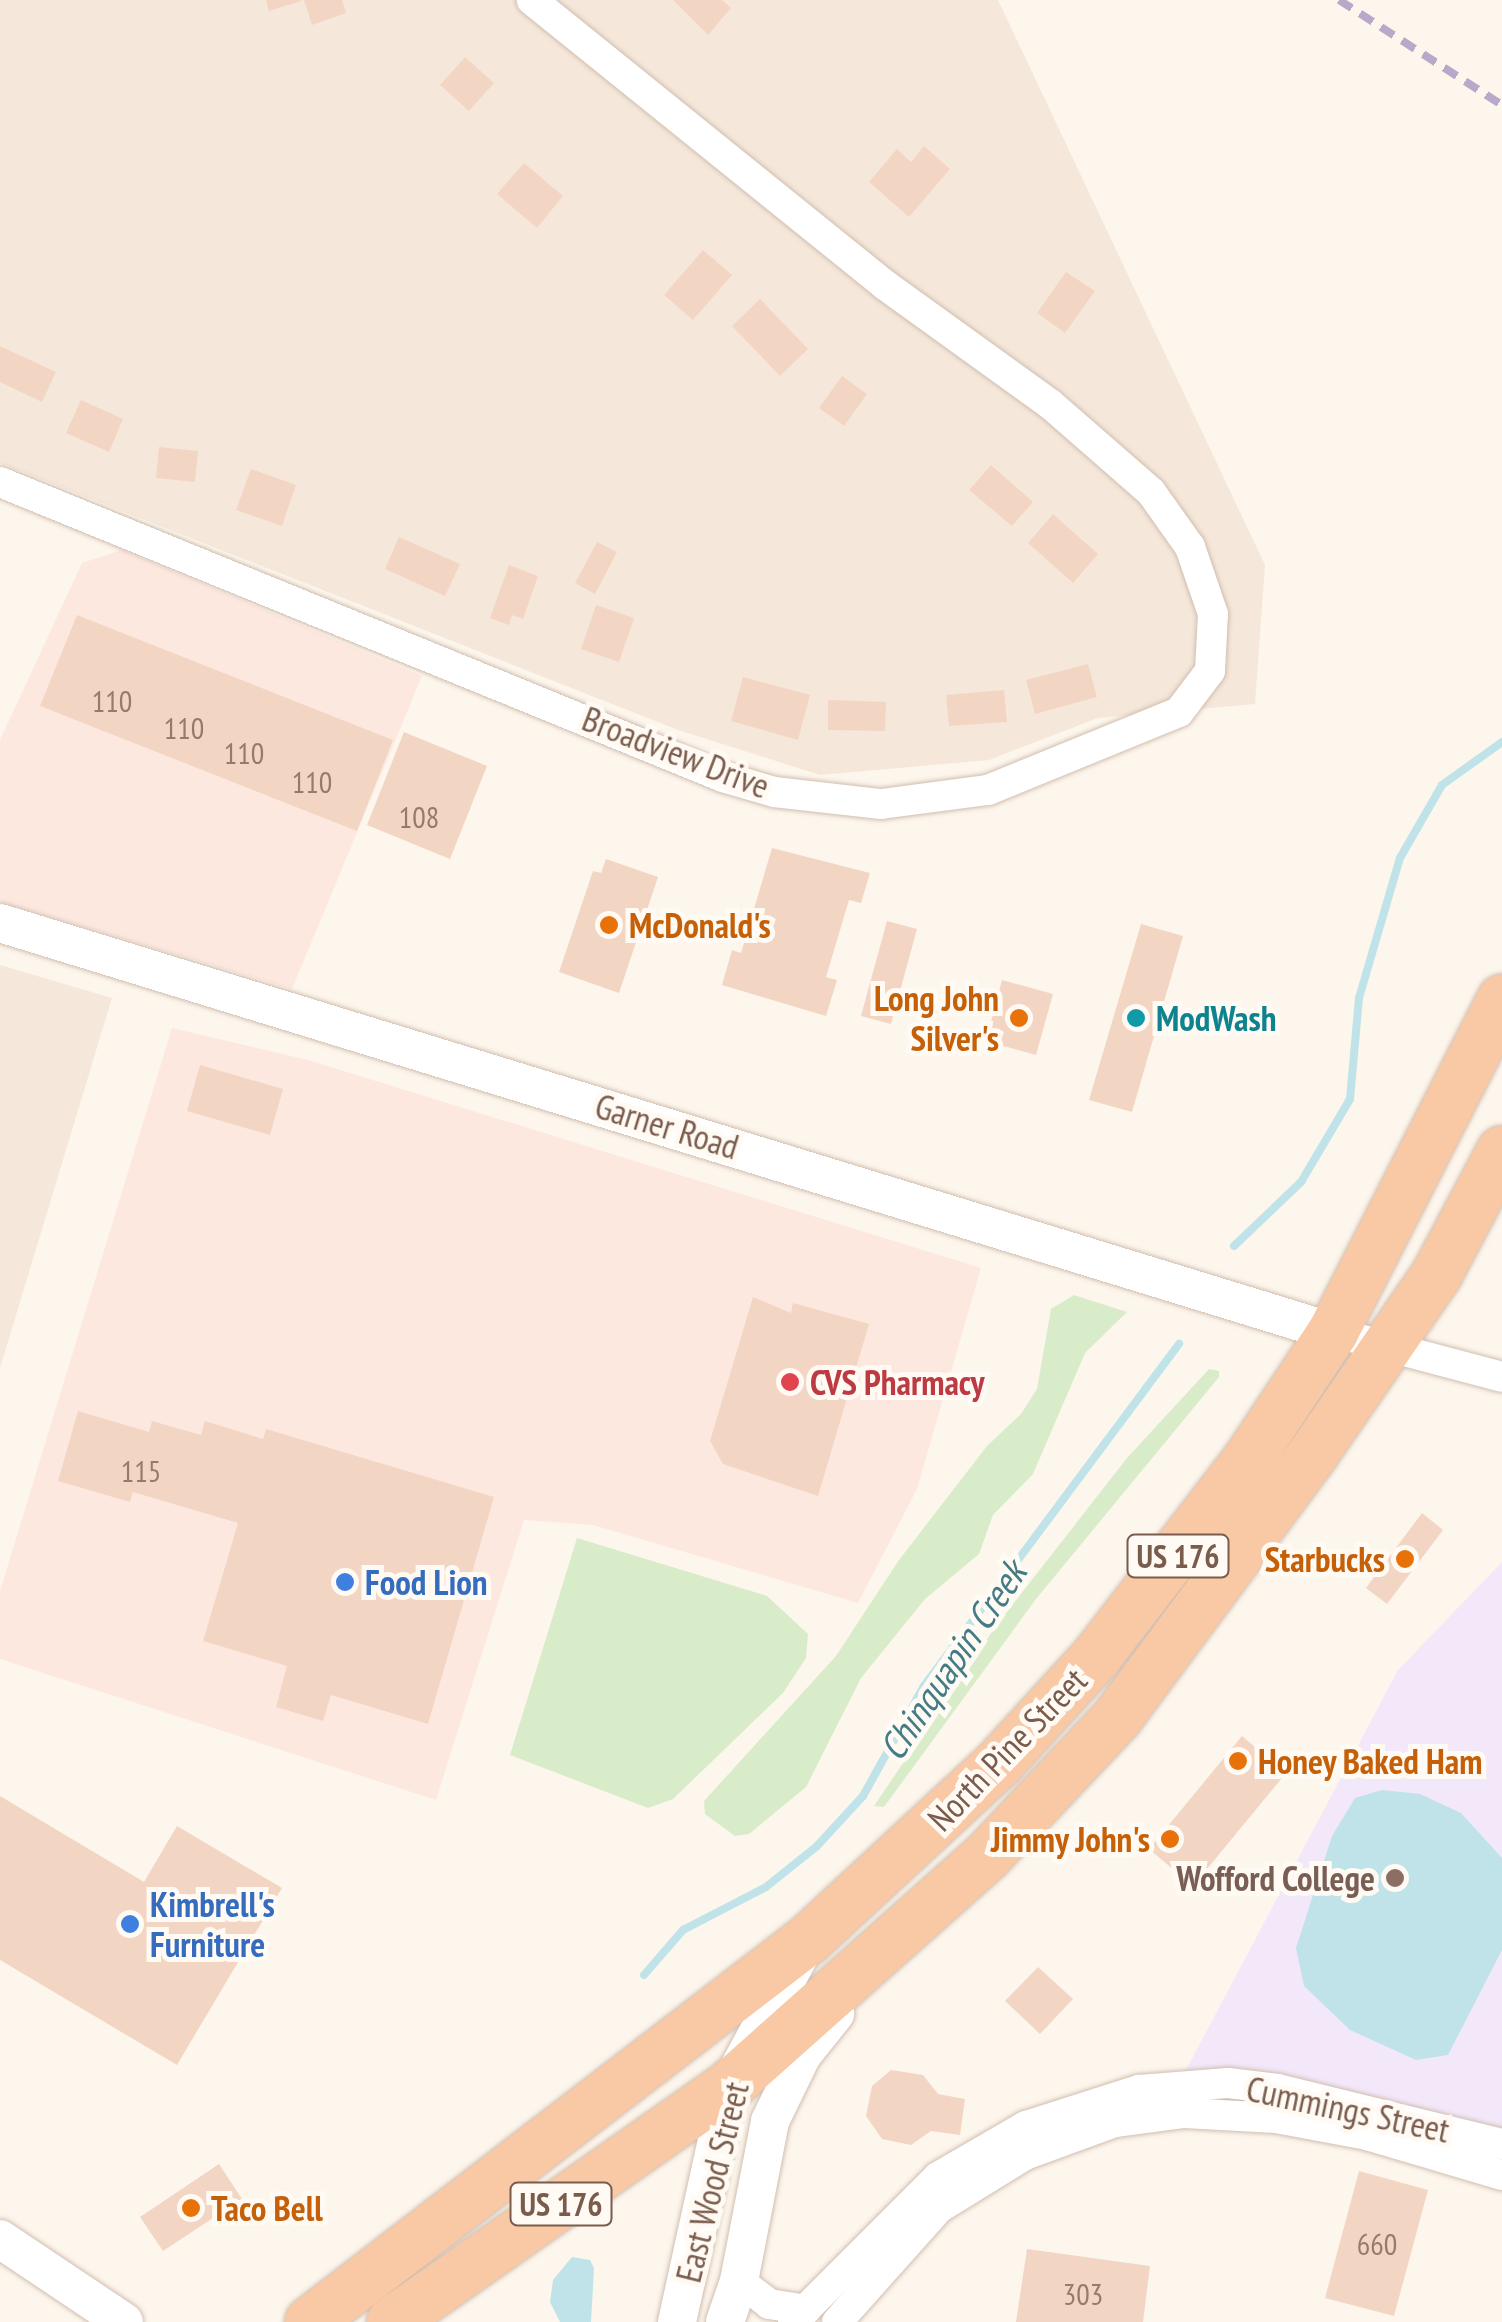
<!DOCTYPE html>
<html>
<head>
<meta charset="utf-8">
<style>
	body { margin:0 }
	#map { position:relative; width:1502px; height:2322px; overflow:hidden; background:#fdf6ec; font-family:"PT Sans Narrow",sans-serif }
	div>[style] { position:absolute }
	.residential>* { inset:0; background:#f5e8da }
	.commercial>* { inset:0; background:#fde8e0 }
	.education>* { inset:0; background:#f3e8fa }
	.green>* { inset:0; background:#d8ecc9 }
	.water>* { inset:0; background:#bfe3e8 }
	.stream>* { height:8px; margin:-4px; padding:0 4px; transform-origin:4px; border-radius:4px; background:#bfe3e8 }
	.building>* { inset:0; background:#f3d5c3 }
	.roads { filter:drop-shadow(0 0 2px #d1beb0) drop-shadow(0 0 2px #d1beb0) }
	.minor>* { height:30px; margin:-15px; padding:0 15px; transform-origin:15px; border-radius:15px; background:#fff }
	.tertiary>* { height:38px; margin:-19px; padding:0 19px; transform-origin:19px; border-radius:19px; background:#fff }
	.trunk>* { height:50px; margin:-25px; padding:0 25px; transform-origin:25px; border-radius:25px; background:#f9c8a4 }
	.rail>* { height:8px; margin-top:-4px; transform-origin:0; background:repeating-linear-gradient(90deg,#b9a8c9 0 15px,transparent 0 25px) }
	.dots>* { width:28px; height:28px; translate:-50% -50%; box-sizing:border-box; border:5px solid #fffaf3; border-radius:50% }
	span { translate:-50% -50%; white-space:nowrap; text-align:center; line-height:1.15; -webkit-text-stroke:10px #fffaf3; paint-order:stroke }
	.number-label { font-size:30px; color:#987a6a }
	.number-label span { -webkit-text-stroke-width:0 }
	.shield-label span { padding:2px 8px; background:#fffaf3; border:2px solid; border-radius:8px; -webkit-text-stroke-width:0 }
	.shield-label { font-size:32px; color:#7a5c4d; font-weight:700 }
	.street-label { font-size:35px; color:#7a5c4d }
	.food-label { font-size:35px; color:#c56008; font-weight:700 }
	.left { translate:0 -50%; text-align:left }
	.right { translate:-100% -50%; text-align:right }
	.culture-label { font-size:35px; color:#0d838f; font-weight:700 }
	.health-label { font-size:35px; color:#be3a42; font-weight:700 }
	.shop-label { font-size:35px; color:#366cbe; font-weight:700 }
	.education-label { font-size:35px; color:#785e54; font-weight:700 }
	.water-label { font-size:38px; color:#437c86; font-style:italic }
</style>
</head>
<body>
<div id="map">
	<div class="residential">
		<i style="clip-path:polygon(0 0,998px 0,1265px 565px,1255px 704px,1098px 718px,989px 760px,820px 775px,678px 730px,0 463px)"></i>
		<i style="clip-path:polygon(0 965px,112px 998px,0 1368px)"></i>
	</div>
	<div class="commercial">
		<i style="clip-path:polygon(122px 550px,422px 676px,292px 989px,0 902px,0 740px,82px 563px)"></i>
		<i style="clip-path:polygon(172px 1028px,308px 1060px,981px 1268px,917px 1489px,858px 1603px,593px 1525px,524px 1520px,436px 1800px,0 1659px,0 1591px)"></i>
	</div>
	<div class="education">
		<i style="clip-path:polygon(1502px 1562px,1502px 2176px,1178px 2085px,1398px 1670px)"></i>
	</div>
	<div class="green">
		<i style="clip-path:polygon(1074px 1295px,1127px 1312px,1085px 1353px,1033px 1474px,993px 1515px,979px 1554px,925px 1599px,861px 1678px,806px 1787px,749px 1834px,735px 1836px,705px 1814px,704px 1801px,836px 1656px,899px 1560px,987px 1446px,1021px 1414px,1037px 1389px,1051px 1309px)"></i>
		<i style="clip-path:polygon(1209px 1369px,1219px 1371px,1219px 1377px,1036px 1599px,884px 1807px,874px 1806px,996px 1626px,1127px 1458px)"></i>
		<i style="clip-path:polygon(577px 1538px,767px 1596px,808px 1634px,806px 1658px,783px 1693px,673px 1799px,648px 1808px,510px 1755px)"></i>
	</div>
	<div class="water">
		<i style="clip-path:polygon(1382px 1790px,1420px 1794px,1461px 1813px,1502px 1858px,1502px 1950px,1448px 2055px,1416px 2060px,1350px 2030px,1304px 1986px,1296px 1948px,1332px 1836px,1355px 1798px)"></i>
		<i style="clip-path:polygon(572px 2257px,590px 2260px,594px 2268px,591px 2322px,560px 2322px,550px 2302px,553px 2280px)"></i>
	</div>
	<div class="stream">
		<i style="left:1234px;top:1246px;width:93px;rotate:-43.7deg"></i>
		<i style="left:1301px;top:1182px;width:96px;rotate:-59.4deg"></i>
		<i style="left:1350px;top:1099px;width:101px;rotate:-84.9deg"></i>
		<i style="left:1359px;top:998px;width:146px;rotate:-73.7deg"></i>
		<i style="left:1400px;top:858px;width:84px;rotate:-60.1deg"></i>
		<i style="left:1442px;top:785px;width:74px;rotate:-35.6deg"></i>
		<i style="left:644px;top:1975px;width:60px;rotate:-49.1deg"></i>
		<i style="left:683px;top:1930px;width:93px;rotate:-27.4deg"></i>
		<i style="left:766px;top:1887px;width:65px;rotate:-38.8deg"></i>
		<i style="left:817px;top:1846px;width:68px;rotate:-47.4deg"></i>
		<i style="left:863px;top:1796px;width:126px;rotate:-61deg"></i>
		<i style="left:924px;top:1686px;width:427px;rotate:-53.3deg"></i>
	</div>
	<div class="building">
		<i style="clip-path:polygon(266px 0,301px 0,301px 1px,269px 11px)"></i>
		<i style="clip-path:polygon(304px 0,342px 0,346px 13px,312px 25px)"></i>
		<i style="clip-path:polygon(673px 0,722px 0,731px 8px,708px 35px)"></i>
		<i style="clip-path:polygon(465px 57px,494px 83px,469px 111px,440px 85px)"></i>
		<i style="clip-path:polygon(924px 146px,950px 169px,909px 217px,869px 182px,897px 149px,911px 162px)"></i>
		<i style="clip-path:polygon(524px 163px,563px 196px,537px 228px,497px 194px)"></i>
		<i style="clip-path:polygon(703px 250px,732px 275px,693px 320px,664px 295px)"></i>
		<i style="clip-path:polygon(1066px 272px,1095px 291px,1065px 333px,1037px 313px)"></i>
		<i style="clip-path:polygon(760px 299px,808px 349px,780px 376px,732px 326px)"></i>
		<i style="clip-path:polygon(0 346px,56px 372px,42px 402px,0 382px)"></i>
		<i style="clip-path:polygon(842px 376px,867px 394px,844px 426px,819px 408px)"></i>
		<i style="clip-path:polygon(81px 400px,123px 419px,109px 452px,66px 433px)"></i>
		<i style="clip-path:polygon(159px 447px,198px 451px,195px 482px,156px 478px)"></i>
		<i style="clip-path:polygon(991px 465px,1033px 502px,1012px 526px,969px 490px)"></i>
		<i style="clip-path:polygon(251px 469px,296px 485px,282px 526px,236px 510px)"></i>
		<i style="clip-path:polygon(1053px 514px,1098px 554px,1073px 583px,1028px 543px)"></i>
		<i style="clip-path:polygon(399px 537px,460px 564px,445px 596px,385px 569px)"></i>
		<i style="clip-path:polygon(597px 542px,617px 552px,595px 594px,575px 583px)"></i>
		<i style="clip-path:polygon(509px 565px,538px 576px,523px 619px,512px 615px,509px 625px,490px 618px)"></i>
		<i style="clip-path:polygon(596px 605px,634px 618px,619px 662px,581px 649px)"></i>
		<i style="clip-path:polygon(77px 615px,393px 740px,357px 831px,40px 706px)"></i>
		<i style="clip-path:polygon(1088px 664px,1097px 697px,1035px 714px,1026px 680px)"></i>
		<i style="clip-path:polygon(743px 677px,810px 695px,798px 740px,731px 721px)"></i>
		<i style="clip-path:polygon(1004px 690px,1007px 722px,949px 726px,946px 695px)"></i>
		<i style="clip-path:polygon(828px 700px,886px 702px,885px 731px,828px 730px)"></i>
		<i style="clip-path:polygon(404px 732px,487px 766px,450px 859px,367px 825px)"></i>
		<i style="clip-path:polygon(772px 848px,870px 873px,861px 903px,849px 900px,826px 977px,837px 980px,826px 1016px,722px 985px,732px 950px,741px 953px)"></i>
		<i style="clip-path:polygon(606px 859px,658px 877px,619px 993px,559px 972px,593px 871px,601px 873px)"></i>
		<i style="clip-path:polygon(887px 921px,917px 929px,891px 1024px,861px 1016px)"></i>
		<i style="clip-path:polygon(1141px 924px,1183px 936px,1132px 1112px,1089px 1100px)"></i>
		<i style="clip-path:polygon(1002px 980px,1053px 994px,1036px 1055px,986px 1041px)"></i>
		<i style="clip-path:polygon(200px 1065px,283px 1089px,270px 1135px,187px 1111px)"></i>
		<i style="clip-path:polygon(753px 1297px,791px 1313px,793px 1303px,869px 1324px,818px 1496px,723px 1464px,710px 1441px)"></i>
		<i style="clip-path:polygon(78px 1411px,149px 1432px,152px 1421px,201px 1435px,205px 1421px,263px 1439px,266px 1429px,494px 1497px,428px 1724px,331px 1695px,323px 1721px,276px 1707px,287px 1666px,203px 1641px,238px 1523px,133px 1492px,130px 1502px,58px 1481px)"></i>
		<i style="clip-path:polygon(1422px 1513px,1443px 1530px,1387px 1604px,1366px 1588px)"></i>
		<i style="clip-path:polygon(1242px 1736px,1286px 1773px,1193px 1886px,1149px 1849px)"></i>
		<i style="clip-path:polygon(0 1796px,144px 1882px,177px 1826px,282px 1888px,177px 2065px,0 1960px)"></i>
		<i style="clip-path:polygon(1038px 1967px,1073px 1999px,1040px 2034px,1005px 2001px)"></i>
		<i style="clip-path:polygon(891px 2070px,923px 2075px,938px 2094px,965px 2099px,960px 2135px,931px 2131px,911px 2145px,882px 2139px,866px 2116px,872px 2086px)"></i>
		<i style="clip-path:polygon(219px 2164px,242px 2199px,163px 2251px,140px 2217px)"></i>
		<i style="clip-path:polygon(1359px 2171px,1428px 2190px,1394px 2316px,1325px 2298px)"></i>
		<i style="clip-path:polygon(1027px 2249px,1150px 2266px,1143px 2322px,1016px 2322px)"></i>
	</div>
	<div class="roads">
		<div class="minor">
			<i style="left:0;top:482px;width:781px;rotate:22.2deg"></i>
			<i style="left:723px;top:777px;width:53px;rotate:16.4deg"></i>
			<i style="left:774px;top:792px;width:108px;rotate:6.4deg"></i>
			<i style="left:881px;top:804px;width:108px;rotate:-7.5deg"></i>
			<i style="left:988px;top:790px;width:206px;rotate:-22.2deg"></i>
			<i style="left:1179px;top:712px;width:51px;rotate:-52.9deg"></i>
			<i style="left:1210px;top:671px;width:57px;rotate:-87deg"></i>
			<i style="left:1213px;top:614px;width:71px;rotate:-108.9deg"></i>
			<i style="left:1190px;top:547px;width:67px;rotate:-125.3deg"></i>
			<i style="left:1151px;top:492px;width:134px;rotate:-138.9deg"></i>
			<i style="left:1050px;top:404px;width:203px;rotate:-144.2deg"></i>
			<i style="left:885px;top:285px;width:454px;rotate:-141.1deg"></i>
			<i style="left:1333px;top:1332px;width:175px;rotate:14.9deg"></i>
			<i style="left:739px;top:2281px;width:38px;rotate:37deg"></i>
			<i style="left:769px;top:2304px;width:37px;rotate:9deg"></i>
			<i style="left:793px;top:2322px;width:205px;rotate:-45deg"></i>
			<i style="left:938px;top:2177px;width:102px;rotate:-30.1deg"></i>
			<i style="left:1026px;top:2126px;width:119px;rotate:-17.7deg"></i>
			<i style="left:1139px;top:2090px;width:89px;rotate:-4.5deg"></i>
			<i style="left:1228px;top:2083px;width:50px;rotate:6.8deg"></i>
			<i style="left:1278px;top:2089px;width:231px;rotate:13.8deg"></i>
			<i style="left:837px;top:2322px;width:153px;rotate:-48.2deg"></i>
			<i style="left:939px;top:2208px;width:101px;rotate:-31.6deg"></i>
			<i style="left:1025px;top:2155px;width:96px;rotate:-20.1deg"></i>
			<i style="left:1115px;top:2122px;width:70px;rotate:-7.4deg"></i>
			<i style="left:1184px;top:2113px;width:92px;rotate:3.1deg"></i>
			<i style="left:1276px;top:2118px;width:93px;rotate:10.6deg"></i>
			<i style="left:1367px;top:2135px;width:141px;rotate:16.5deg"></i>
		</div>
		<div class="tertiary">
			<i style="left:0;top:923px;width:1394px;rotate:17.06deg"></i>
			<i style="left:0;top:2239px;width:149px;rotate:33.8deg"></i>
			<i style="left:677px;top:2322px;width:242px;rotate:-77.6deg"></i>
			<i style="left:729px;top:2086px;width:156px;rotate:-61.6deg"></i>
			<i style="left:725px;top:2322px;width:43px;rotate:-71.1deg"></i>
			<i style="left:739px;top:2281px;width:163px;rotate:-79deg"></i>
			<i style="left:770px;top:2121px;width:73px;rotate:-64.1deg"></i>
			<i style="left:802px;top:2055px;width:53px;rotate:-51.2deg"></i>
		</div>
		<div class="trunk">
			<i style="left:310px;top:2322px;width:629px;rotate:-37.51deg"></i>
			<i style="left:809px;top:1939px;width:259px;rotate:-42.8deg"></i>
			<i style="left:999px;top:1763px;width:145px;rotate:-47.5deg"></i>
			<i style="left:1097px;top:1656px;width:247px;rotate:-52.4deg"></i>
			<i style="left:1248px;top:1460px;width:154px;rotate:-56.4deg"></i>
			<i style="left:1333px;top:1332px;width:373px;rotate:-63deg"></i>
			<i style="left:392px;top:2322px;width:411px;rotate:-35deg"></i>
			<i style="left:729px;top:2086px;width:348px;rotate:-41.7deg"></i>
			<i style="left:989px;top:1854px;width:187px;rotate:-46.7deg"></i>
			<i style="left:1117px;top:1718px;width:332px;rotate:-53.4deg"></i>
			<i style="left:1315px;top:1451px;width:215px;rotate:-55.4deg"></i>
			<i style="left:1437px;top:1274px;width:139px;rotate:-62.1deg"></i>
		</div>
	</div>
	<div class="rail">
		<i style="left:1339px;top:0;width:194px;rotate:32.8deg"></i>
	</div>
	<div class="dots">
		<i style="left:609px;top:925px;background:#e8710a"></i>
		<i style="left:1019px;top:1018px;background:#e8710a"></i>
		<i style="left:1136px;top:1018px;background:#0f9aa8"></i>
		<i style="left:790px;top:1382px;background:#e0444e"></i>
		<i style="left:1405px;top:1559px;background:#e8710a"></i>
		<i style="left:345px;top:1582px;background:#3f7fe0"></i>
		<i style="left:1238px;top:1761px;background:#e8710a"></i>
		<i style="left:1170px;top:1839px;background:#e8710a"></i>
		<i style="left:1395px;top:1878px;background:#8d6e63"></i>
		<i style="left:130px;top:1924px;background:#3f7fe0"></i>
		<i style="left:191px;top:2208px;background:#e8710a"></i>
	</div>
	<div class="number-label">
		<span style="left:112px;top:701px">110</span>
		<span style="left:184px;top:728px">110</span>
		<span style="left:244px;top:753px">110</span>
		<span style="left:312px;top:782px">110</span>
		<span style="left:419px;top:817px">108</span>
		<span style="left:141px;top:1471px">115</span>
		<span style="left:1377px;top:2244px">660</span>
		<span style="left:1083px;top:2294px">303</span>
	</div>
	<div class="shield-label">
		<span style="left:1178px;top:1556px">US 176</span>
		<span style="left:561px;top:2204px">US 176</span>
	</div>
	<div class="street-label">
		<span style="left:676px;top:752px;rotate:21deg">Broadview Drive</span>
		<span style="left:667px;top:1126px;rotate:17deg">Garner Road</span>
		<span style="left:1007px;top:1749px;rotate:-46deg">North Pine Street</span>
		<span style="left:1348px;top:2109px;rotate:12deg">Cummings Street</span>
		<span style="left:712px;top:2182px;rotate:-76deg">East Wood Street</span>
	</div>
	<div class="food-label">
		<span class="left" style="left:629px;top:925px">McDonald's</span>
		<span class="right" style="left:999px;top:1018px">Long John<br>Silver's</span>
		<span class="right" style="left:1385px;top:1559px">Starbucks</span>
		<span class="left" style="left:1258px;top:1761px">Honey Baked Ham</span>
		<span class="right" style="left:1150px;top:1839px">Jimmy John's</span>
		<span class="left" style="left:211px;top:2208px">Taco Bell</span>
	</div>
	<div class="culture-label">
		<span class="left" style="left:1156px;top:1018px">ModWash</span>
	</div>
	<div class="health-label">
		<span class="left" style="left:810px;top:1382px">CVS Pharmacy</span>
	</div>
	<div class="shop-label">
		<span class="left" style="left:365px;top:1582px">Food Lion</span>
		<span class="left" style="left:150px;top:1924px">Kimbrell's<br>Furniture</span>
	</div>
	<div class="education-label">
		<span class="right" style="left:1375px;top:1878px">Wofford College</span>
	</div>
	<div class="water-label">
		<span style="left:952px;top:1660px;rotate:-56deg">Chinquapin Creek</span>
	</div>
</div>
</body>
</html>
